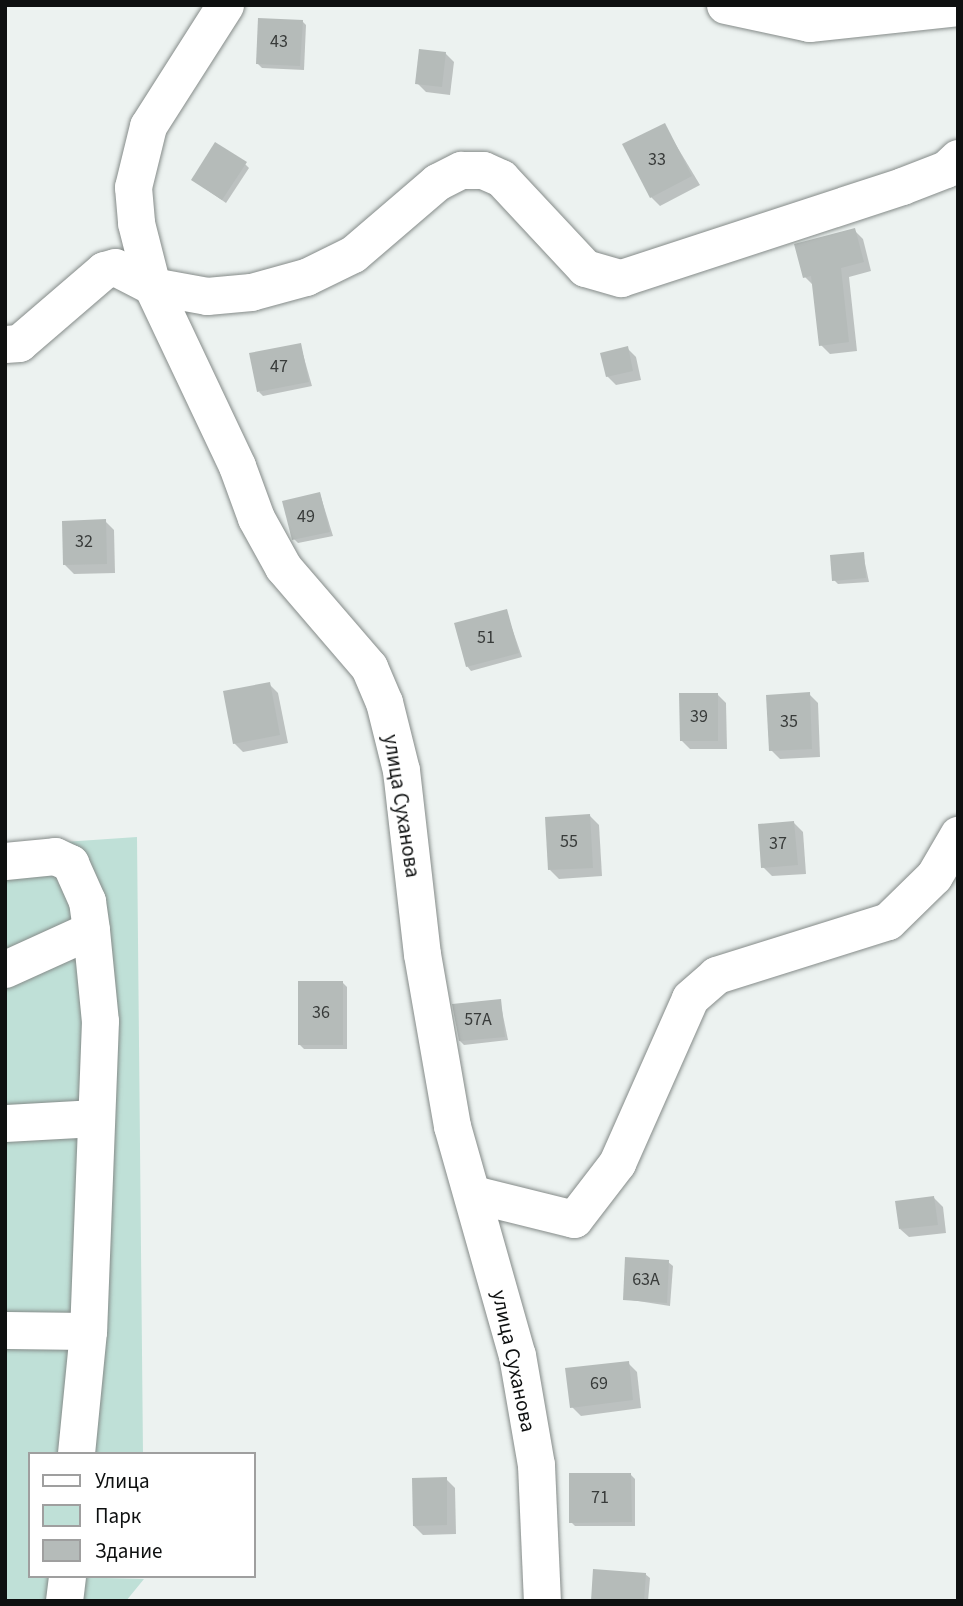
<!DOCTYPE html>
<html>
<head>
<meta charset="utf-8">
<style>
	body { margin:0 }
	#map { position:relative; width:963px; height:1606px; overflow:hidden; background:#ecf2f0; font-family:"Source Sans 3",sans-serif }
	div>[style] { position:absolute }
	.green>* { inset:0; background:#bfe0d7 }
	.shadow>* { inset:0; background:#0003 }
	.building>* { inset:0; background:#b5bbb9 }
	.roads { filter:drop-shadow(0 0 2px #858b89) drop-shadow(0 0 2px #858b89) }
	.minor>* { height:37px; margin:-18.5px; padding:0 18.5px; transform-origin:18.5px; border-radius:18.5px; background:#fff }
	span { translate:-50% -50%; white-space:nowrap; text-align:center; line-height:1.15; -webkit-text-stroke:5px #fff; paint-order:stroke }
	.number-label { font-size:18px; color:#383b3a }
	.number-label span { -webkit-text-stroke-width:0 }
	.street-label { font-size:21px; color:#0e1010 }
	.frame { position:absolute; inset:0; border:7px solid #0e1010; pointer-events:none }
	.legend { position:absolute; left:28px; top:1452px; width:228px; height:126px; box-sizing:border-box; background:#fff; border:2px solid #9f9f9f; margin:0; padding:9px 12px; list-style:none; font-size:21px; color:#0e1010 }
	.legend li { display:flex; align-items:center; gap:14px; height:35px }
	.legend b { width:35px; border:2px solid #9f9f9f }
</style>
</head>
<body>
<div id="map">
	<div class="green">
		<i style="clip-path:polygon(137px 837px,143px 1454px,30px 1454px,30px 1576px,144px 1579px,126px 1601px,5px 1601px,5px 846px)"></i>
	</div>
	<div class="shadow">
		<i style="clip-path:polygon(302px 21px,306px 25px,304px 70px,262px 68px,258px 64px)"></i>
		<i style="clip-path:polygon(445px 53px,454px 62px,450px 95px,426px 92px,417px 83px)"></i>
		<i style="clip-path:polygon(664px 125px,700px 185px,660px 206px,651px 197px)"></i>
		<i style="clip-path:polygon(245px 164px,249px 168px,226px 203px,193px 180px)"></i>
		<i style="clip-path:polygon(854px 230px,863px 239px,871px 271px,849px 277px,857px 351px,830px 354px,821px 345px,814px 286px,805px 277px)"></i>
		<i style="clip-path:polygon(300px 344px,312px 386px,263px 396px,259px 392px)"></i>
		<i style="clip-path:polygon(627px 348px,636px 357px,641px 380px,616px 385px,607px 376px)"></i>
		<i style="clip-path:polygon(320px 494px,333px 536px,298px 543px,294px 539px)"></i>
		<i style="clip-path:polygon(105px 521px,114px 530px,115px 573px,74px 574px,65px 565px)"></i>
		<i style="clip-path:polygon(863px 554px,869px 582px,838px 584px,834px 580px)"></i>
		<i style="clip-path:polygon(506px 611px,522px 657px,471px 671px,467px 666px)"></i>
		<i style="clip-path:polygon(269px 684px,278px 693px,288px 743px,243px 752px,234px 743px)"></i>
		<i style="clip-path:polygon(717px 694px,726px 703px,727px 749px,690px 749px,681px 740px)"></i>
		<i style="clip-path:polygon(809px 694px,818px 703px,820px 757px,780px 759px,771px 750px)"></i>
		<i style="clip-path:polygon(590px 816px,599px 825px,602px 876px,559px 879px,550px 870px)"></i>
		<i style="clip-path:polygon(794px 823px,803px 832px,806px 874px,772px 876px,763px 867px)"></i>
		<i style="clip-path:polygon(343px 983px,347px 987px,347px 1049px,304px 1049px,300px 1045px)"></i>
		<i style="clip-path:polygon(500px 1001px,508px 1040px,464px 1045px,460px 1041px)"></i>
		<i style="clip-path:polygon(934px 1198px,943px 1207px,946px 1233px,909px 1237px,900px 1229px)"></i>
		<i style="clip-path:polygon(668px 1262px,673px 1266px,670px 1306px,625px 1299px)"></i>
		<i style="clip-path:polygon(628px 1363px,637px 1372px,641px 1408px,581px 1416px,572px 1407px)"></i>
		<i style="clip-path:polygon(631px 1475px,635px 1479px,635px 1526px,575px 1526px,571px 1522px)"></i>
		<i style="clip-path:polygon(446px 1479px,455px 1488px,456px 1534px,423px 1535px,414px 1526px)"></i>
		<i style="clip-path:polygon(645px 1574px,650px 1578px,648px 1601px,593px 1601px)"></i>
	</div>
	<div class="building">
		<i style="clip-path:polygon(258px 18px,303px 20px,300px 66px,256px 64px)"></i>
		<i style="clip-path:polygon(419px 49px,446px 52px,442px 87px,415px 84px)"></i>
		<i style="clip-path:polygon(665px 123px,692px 176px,650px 198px,622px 144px)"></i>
		<i style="clip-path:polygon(215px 142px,247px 162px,222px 200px,191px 180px)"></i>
		<i style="clip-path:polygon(855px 228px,864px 262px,841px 268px,849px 342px,819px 346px,811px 276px,803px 278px,794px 244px)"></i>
		<i style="clip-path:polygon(301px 343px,309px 382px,257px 392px,249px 353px)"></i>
		<i style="clip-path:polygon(628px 346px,633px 371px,606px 377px,600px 353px)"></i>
		<i style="clip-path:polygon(320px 492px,330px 532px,292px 540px,282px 501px)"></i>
		<i style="clip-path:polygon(106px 519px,107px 564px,63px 565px,62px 521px)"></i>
		<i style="clip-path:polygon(864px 552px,866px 578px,832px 581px,830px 555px)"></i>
		<i style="clip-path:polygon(507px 609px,519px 653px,466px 667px,454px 623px)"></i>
		<i style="clip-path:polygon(270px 682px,280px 735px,233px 744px,223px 691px)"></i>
		<i style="clip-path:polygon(810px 692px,812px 749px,769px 751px,766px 695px)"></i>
		<i style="clip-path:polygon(679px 693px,718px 693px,718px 741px,680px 741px)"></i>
		<i style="clip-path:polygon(590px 814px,593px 868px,548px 870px,545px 817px)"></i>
		<i style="clip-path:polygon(794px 821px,798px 865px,761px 868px,758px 824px)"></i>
		<i style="clip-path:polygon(298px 981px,343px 981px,343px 1045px,298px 1045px)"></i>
		<i style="clip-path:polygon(501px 999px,505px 1037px,459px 1041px,452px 1004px)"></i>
		<i style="clip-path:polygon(934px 1196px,938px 1225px,899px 1229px,895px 1201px)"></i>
		<i style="clip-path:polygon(625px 1257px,669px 1260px,667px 1303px,623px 1300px)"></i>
		<i style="clip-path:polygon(629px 1361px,633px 1400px,570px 1408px,565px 1368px)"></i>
		<i style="clip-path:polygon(569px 1473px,631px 1473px,632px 1522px,569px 1523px)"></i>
		<i style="clip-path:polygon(447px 1477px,447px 1525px,413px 1526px,412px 1478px)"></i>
		<i style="clip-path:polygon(593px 1569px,646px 1573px,644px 1601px,591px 1601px)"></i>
	</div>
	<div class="roads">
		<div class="minor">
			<i style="left:225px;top:5px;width:143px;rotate:122.5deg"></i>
			<i style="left:148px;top:126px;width:63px;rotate:103.8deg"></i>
			<i style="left:133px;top:187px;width:36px;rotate:85deg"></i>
			<i style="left:136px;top:223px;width:65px;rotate:75.7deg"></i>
			<i style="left:152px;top:286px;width:199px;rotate:64.7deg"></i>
			<i style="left:237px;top:466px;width:55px;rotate:69.9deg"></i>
			<i style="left:256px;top:518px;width:56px;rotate:61.1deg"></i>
			<i style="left:283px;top:567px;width:132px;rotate:49.3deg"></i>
			<i style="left:369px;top:667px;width:38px;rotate:67deg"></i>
			<i style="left:384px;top:702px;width:70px;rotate:76deg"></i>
			<i style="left:401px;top:770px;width:185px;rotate:83.5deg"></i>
			<i style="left:422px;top:954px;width:175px;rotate:80.1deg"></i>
			<i style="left:452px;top:1126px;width:238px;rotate:74.2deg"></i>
			<i style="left:517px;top:1355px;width:112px;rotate:80.2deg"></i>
			<i style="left:536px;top:1465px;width:136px;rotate:87.5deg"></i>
			<i style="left:725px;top:5px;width:86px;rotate:12.1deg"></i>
			<i style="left:809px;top:23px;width:150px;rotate:-6.1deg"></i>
			<i style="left:5px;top:344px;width:14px;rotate:-4deg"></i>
			<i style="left:19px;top:343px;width:112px;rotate:-40.7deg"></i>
			<i style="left:104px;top:270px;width:11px;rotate:-15deg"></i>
			<i style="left:115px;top:267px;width:42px;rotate:27.2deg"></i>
			<i style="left:152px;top:286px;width:56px;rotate:10.3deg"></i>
			<i style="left:207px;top:296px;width:44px;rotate:-5.2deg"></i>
			<i style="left:251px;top:292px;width:57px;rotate:-15.3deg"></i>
			<i style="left:306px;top:277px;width:52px;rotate:-26.1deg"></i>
			<i style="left:353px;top:254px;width:111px;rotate:-40.6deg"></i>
			<i style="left:437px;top:182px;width:27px;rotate:-27deg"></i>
			<i style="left:461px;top:170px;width:22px"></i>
			<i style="left:483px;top:170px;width:20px;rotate:24deg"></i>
			<i style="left:501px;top:178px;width:123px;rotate:47deg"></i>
			<i style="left:585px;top:268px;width:37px;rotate:16deg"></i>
			<i style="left:621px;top:278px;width:296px;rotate:-18.1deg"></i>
			<i style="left:902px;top:186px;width:47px;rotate:-21.1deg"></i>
			<i style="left:946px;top:169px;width:16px;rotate:-43deg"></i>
			<i style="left:5px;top:861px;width:50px;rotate:-5.7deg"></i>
			<i style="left:55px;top:856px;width:17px;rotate:25deg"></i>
			<i style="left:70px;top:863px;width:42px;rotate:65.9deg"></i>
			<i style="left:87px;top:901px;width:29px;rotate:82deg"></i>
			<i style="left:91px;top:930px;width:91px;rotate:84.4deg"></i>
			<i style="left:100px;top:1021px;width:310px;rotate:92.2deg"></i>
			<i style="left:88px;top:1331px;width:124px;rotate:95.6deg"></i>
			<i style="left:5px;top:969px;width:94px;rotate:-24.4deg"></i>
			<i style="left:5px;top:1123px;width:90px;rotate:-3.2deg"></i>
			<i style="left:473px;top:1194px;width:104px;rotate:13.9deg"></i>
			<i style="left:574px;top:1219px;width:71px;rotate:-52.5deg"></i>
			<i style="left:617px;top:1163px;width:180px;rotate:-66.1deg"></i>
			<i style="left:690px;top:998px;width:35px;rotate:-41deg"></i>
			<i style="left:716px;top:975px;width:180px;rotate:-17.4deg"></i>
			<i style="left:888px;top:921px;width:64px;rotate:-44.4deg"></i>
			<i style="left:934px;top:876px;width:48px;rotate:-59.7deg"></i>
			<i style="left:5px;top:1330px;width:83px;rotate:0.7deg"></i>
			<i style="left:64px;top:1601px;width:25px;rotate:-83deg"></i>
		</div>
	</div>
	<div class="number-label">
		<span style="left:279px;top:42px">43</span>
		<span style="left:657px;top:160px">33</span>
		<span style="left:279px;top:367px">47</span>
		<span style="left:306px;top:517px">49</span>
		<span style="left:84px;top:542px">32</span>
		<span style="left:486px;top:638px">51</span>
		<span style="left:699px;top:717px">39</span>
		<span style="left:789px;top:722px">35</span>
		<span style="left:569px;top:842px">55</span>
		<span style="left:778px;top:844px">37</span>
		<span style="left:321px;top:1013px">36</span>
		<span style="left:478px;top:1020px">57А</span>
		<span style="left:646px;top:1280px">63А</span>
		<span style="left:599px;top:1384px">69</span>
		<span style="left:600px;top:1498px">71</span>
	</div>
	<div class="street-label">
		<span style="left:402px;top:806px;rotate:81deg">улица Суханова</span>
		<span style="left:514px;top:1361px;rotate:78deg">улица Суханова</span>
	</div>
	<div class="frame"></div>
	<ul class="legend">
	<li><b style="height:9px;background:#fff"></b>Улица</li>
	<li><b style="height:19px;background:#bfe0d7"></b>Парк</li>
	<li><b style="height:19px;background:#b5bbb9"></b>Здание</li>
	</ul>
</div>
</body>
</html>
